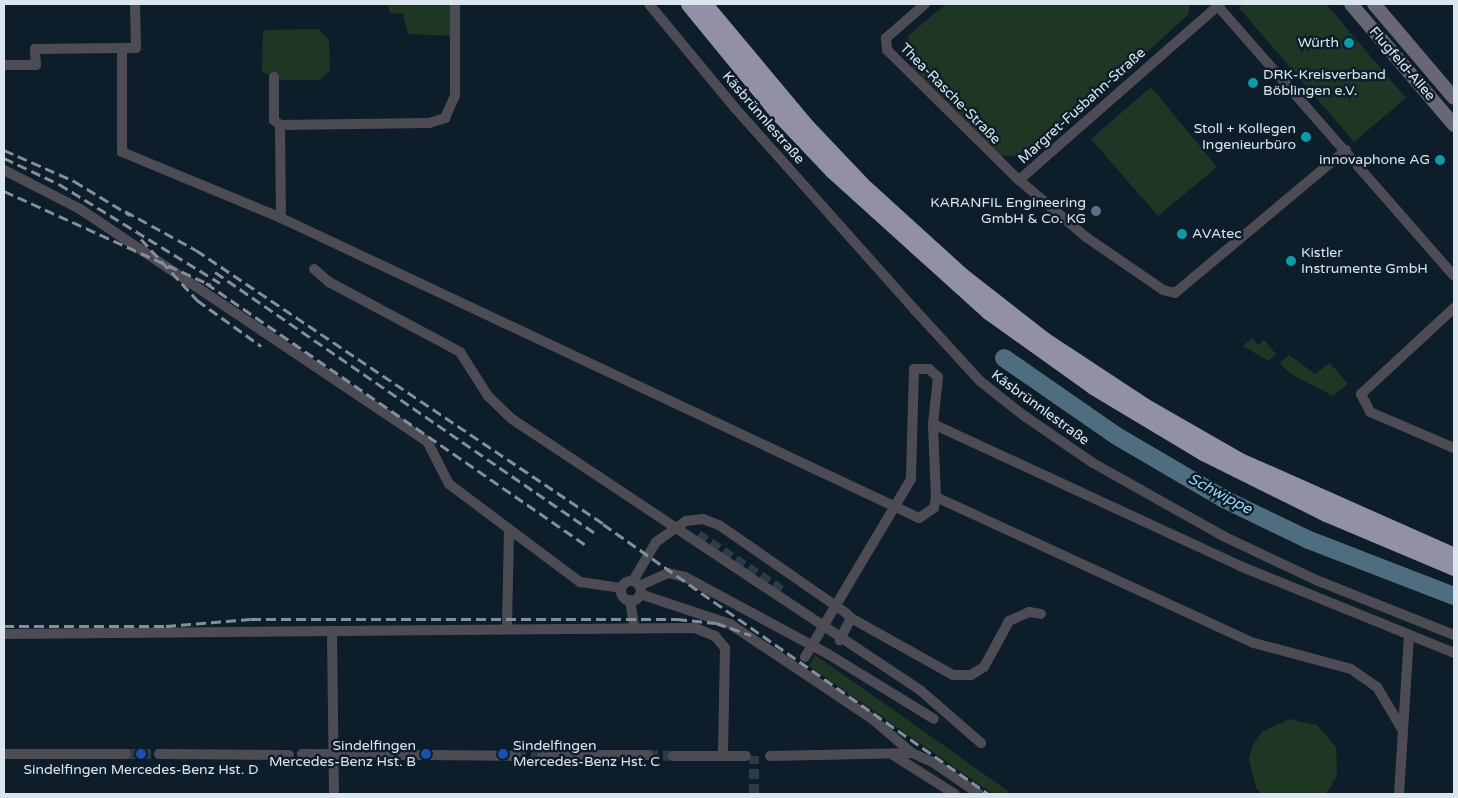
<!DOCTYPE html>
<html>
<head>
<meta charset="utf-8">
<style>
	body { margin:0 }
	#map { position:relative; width:1458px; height:798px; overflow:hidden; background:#0e1d2a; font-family:"Varela Round",sans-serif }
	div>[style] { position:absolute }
	.green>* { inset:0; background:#203624 }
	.river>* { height:18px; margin:-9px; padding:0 9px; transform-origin:9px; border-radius:9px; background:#4e6d7e }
	.minor-tunnel>* { height:10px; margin-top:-5px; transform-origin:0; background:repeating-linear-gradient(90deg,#2d3b47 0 10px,transparent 0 15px) }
	.minor>* { height:10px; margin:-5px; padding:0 5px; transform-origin:5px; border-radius:5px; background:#4d4c55 }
	.minor>.ring { margin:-5px; padding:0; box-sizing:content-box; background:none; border:10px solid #4d4c55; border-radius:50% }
	.secondary>* { height:14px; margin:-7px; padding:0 7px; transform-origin:7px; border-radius:7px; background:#696776 }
	.motorway>* { height:15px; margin:-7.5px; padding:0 7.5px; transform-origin:7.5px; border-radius:7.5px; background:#9290a6 }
	.rail>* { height:3px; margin-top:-1.5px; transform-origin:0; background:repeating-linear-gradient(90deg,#838f9a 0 10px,transparent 0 15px) }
	.minor-bridge>* { height:10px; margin:-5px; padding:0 5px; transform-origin:5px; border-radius:5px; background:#4d4c55 }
	.dots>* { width:14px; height:14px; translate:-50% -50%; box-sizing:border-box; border:2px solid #0e1d2a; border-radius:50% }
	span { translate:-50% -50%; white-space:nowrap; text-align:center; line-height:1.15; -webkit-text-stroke:5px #0e1d2a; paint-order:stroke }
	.poi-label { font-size:14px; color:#dbe5ee }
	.right { translate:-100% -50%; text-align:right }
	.left { translate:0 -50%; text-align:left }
	.street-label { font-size:14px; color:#dbe5ee }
	.water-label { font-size:15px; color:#9ed8f9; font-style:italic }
	.frame { position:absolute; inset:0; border:5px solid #dbe5ee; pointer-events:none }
</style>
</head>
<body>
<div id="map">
	<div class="green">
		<i style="clip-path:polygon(388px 4px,451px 4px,452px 36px,408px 34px,403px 14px,390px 13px)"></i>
		<i style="clip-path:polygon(946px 4px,1190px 4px,1188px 15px,1029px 158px,999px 155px,913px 72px,908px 36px)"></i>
		<i style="clip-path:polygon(1244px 4px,1326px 4px,1406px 98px,1354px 142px,1239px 8px)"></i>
		<i style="clip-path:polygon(318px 29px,329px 40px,330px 70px,320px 80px,282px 80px,262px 72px,263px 30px)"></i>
		<i style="clip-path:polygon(1151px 87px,1217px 167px,1158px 216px,1091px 139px)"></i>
		<i style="clip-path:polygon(1252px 338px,1258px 345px,1264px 340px,1276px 354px,1268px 361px,1243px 346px)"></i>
		<i style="clip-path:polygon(1289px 355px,1315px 374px,1330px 363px,1348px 384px,1333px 396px,1291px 374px,1280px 363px)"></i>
		<i style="clip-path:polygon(815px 655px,908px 720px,1012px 794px,993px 794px,809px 666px)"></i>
		<i style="clip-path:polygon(1289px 719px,1317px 725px,1336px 747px,1337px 776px,1326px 794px,1262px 794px,1256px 788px,1249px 759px,1253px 744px,1262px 732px)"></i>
	</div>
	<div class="river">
		<i style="left:1004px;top:358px;width:135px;rotate:34.7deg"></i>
		<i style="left:1115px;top:435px;width:126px;rotate:30.4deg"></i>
		<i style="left:1224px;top:499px;width:94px;rotate:25.8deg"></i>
		<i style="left:1309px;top:540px;width:155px;rotate:21.1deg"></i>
	</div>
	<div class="minor-tunnel">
		<i style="left:698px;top:535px;width:100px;rotate:33.5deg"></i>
		<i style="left:126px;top:754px;width:33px"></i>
		<i style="left:648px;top:755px;width:25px;rotate:2deg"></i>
		<i style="left:516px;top:756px;width:26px;rotate:-2deg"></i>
		<i style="left:754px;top:794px;width:38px;rotate:-90deg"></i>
	</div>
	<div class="minor">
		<i style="left:649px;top:4px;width:135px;rotate:50.4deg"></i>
		<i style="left:735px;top:108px;width:271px;rotate:48.3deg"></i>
		<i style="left:915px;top:310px;width:96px;rotate:47.5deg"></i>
		<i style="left:980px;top:381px;width:55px;rotate:38.3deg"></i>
		<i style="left:1023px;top:415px;width:85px;rotate:34.4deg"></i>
		<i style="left:1093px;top:463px;width:149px;rotate:29.3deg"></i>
		<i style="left:1223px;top:536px;width:103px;rotate:25.3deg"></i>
		<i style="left:1316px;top:580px;width:149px;rotate:21.7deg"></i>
		<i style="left:925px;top:4px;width:52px;rotate:138.9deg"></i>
		<i style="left:886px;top:38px;width:12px;rotate:85deg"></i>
		<i style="left:887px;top:50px;width:185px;rotate:44.6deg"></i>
		<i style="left:1216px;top:4px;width:361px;rotate:48.8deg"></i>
		<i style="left:1220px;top:4px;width:267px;rotate:138.8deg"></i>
		<i style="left:1019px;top:180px;width:88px;rotate:40.4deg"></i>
		<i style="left:1086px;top:237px;width:93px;rotate:34.5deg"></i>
		<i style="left:1163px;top:290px;width:12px;rotate:14deg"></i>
		<i style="left:1175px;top:293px;width:223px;rotate:-39.9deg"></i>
		<i style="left:122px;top:48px;width:14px"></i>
		<i style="left:136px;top:48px;width:44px;rotate:-91.3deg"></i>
		<i style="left:4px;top:65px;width:32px"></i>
		<i style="left:36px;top:65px;width:16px;rotate:-94deg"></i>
		<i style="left:35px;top:49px;width:87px;rotate:-0.7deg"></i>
		<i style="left:122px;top:48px;width:104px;rotate:90deg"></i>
		<i style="left:122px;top:152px;width:172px;rotate:22.5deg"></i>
		<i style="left:281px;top:218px;width:705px;rotate:25.18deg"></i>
		<i style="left:919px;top:518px;width:18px;rotate:-34deg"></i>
		<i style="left:934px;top:508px;width:11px;rotate:-80deg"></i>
		<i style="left:936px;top:497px;width:73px;rotate:-92.4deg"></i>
		<i style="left:933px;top:424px;width:47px;rotate:-83.9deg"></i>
		<i style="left:938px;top:377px;width:12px;rotate:-138deg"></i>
		<i style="left:929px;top:369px;width:15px;rotate:180deg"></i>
		<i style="left:914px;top:369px;width:110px;rotate:91.6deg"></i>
		<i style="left:274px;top:77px;width:43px;rotate:90deg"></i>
		<i style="left:274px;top:120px;width:8px;rotate:40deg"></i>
		<i style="left:280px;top:125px;width:93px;rotate:89.4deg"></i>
		<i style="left:280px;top:125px;width:149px;rotate:-0.8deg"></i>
		<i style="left:429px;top:123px;width:17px;rotate:-17deg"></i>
		<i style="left:445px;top:118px;width:24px;rotate:-66deg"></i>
		<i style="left:455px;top:96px;width:92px;rotate:-90deg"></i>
		<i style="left:4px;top:170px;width:85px;rotate:27.2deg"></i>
		<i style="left:80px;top:209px;width:417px;rotate:33.8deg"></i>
		<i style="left:427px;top:441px;width:48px;rotate:62.9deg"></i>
		<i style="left:449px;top:484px;width:164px;rotate:36.8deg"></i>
		<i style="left:580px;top:582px;width:41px;rotate:8.3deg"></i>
		<i style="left:314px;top:269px;width:20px;rotate:41deg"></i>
		<i style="left:329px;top:282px;width:149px;rotate:28.1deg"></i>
		<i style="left:460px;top:352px;width:52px;rotate:57.5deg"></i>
		<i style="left:488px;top:396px;width:33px;rotate:44deg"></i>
		<i style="left:512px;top:419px;width:490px;rotate:33.6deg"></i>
		<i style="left:920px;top:690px;width:81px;rotate:41deg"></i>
		<i style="left:1454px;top:308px;width:127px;rotate:137.2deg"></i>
		<i style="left:1361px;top:394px;width:20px;rotate:63deg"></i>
		<i style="left:1370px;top:412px;width:91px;rotate:23.2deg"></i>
		<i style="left:933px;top:424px;width:338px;rotate:24.8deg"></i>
		<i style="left:1240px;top:566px;width:231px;rotate:22.1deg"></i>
		<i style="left:936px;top:497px;width:350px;rotate:24.7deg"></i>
		<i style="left:1254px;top:643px;width:100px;rotate:15deg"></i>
		<i style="left:1351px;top:669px;width:32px;rotate:35deg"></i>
		<i style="left:1377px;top:687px;width:49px;rotate:59.2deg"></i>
		<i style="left:719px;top:525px;width:155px;rotate:34.7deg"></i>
		<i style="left:846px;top:613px;width:7px;rotate:45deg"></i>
		<i style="left:851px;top:618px;width:25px;rotate:117deg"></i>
		<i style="left:633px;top:581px;width:45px;rotate:-59.5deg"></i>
		<i class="ring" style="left:621px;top:581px;width:10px;height:10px"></i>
		<i style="left:639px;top:586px;width:32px;rotate:-24deg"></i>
		<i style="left:668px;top:573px;width:17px;rotate:13deg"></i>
		<i style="left:685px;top:577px;width:162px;rotate:28.3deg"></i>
		<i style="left:828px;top:654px;width:124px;rotate:31.5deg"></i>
		<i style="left:640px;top:594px;width:95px;rotate:18.4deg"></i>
		<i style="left:730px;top:624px;width:169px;rotate:33.7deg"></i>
		<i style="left:871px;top:718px;width:54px;rotate:40.5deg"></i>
		<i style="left:630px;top:600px;width:26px;rotate:81deg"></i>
		<i style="left:851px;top:618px;width:117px;rotate:29.2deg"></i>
		<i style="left:953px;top:675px;width:18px"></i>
		<i style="left:971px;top:675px;width:15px;rotate:-32deg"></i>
		<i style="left:984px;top:667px;width:52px;rotate:-61.5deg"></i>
		<i style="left:1009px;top:621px;width:22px;rotate:-24deg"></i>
		<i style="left:1029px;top:612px;width:12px;rotate:9deg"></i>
		<i style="left:507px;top:626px;width:96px;rotate:-88.8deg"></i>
		<i style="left:332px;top:633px;width:161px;rotate:89.3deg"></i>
		<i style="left:4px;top:634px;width:691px;rotate:-0.5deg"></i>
		<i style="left:695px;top:628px;width:22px;rotate:22deg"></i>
		<i style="left:715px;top:636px;width:16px;rotate:50deg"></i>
		<i style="left:725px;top:648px;width:108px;rotate:91.1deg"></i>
		<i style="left:4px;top:754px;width:122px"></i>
		<i style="left:159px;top:754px;width:130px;rotate:0.4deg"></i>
		<i style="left:302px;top:754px;width:214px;rotate:0.5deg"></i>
		<i style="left:542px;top:755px;width:106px"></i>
		<i style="left:893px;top:755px;width:73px;rotate:32.2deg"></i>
		<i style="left:673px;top:756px;width:73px"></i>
		<i style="left:770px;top:756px;width:142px;rotate:-1.2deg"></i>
		<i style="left:912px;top:753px;width:24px;rotate:24deg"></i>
		<i style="left:934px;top:763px;width:55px;rotate:34.6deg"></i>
		<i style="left:1399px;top:794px;width:159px;rotate:-86.4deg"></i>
	</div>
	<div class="secondary">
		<i style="left:1351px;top:4px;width:159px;rotate:49.6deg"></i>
		<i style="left:1374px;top:4px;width:123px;rotate:49.6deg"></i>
	</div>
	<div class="motorway">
		<i style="left:688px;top:4px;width:144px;rotate:50.7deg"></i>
		<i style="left:779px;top:115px;width:77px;rotate:46.6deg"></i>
		<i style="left:832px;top:171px;width:210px;rotate:42.1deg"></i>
		<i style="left:988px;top:312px;width:129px;rotate:35.5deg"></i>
		<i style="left:1093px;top:387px;width:128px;rotate:31deg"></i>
		<i style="left:1203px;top:453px;width:137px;rotate:26.4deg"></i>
		<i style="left:1326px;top:514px;width:139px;rotate:22.9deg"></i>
		<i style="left:705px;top:4px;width:158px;rotate:50.1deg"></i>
		<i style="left:806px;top:125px;width:81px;rotate:46.5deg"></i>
		<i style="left:862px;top:184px;width:135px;rotate:42.3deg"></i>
		<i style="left:962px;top:275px;width:104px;rotate:38deg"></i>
		<i style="left:1044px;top:339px;width:120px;rotate:33.4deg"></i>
		<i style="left:1144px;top:405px;width:111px;rotate:29.8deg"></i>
		<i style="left:1240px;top:460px;width:234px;rotate:23.9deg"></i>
	</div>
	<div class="rail">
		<i style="left:4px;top:150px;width:77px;rotate:23.9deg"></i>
		<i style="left:74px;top:181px;width:66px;rotate:31.3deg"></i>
		<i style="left:4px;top:158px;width:61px;rotate:25.3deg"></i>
		<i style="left:59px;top:184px;width:189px;rotate:31.6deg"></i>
		<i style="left:4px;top:191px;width:227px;rotate:24.4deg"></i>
		<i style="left:125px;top:211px;width:81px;rotate:28.8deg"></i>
		<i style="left:196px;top:250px;width:491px;rotate:33.9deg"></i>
		<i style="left:603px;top:524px;width:471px;rotate:35deg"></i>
		<i style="left:141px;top:239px;width:83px;rotate:47.4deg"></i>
		<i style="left:197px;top:300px;width:79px;rotate:35.7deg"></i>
		<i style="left:215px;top:272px;width:460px;rotate:34.5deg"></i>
		<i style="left:206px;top:283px;width:460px;rotate:34.6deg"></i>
		<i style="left:4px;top:626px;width:167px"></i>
		<i style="left:166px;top:626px;width:85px;rotate:-4.7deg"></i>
		<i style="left:251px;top:619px;width:426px"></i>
		<i style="left:677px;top:619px;width:39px;rotate:6deg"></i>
		<i style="left:716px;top:623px;width:37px;rotate:19deg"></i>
	</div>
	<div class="minor-bridge">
		<i style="left:656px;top:542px;width:37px;rotate:-35deg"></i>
		<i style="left:686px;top:521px;width:17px;rotate:-7deg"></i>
		<i style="left:703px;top:519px;width:17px;rotate:21deg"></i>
		<i style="left:805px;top:657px;width:207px;rotate:-59.2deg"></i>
	</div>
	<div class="dots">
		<i style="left:1349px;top:43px;background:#0f9aa8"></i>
		<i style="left:1253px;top:83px;background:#0f9aa8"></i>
		<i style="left:1306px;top:137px;background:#0f9aa8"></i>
		<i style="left:1440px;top:160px;background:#0f9aa8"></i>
		<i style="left:1096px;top:211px;background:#5c6f8a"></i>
		<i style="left:1182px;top:234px;background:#0f9aa8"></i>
		<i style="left:1291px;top:261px;background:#0f9aa8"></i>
		<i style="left:141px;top:754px;background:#1a4fb4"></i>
		<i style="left:426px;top:754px;background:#1a4fb4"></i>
		<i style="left:503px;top:754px;background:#1a4fb4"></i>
	</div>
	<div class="poi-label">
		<span class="right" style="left:1339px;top:43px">Würth</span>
		<span class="left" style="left:1263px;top:83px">DRK-Kreisverband<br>Böblingen e.V.</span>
		<span class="right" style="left:1296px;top:137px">Stoll + Kollegen<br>Ingenieurbüro</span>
		<span class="right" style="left:1430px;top:160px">innovaphone AG</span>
		<span class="right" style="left:1086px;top:211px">KARANFIL Engineering<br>GmbH &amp; Co. KG</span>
		<span class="left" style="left:1192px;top:234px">AVAtec</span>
		<span class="left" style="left:1301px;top:261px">Kistler<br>Instrumente GmbH</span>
		<span class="right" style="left:416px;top:754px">Sindelfingen<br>Mercedes-Benz Hst. B</span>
		<span class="left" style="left:513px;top:754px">Sindelfingen<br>Mercedes-Benz Hst. C</span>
		<span style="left:141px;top:770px">Sindelfingen Mercedes-Benz Hst. D</span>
	</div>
	<div class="street-label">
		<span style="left:1402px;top:64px;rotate:49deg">Flugfeld-Allee</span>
		<span style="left:950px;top:94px;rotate:45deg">Thea-Rasche-Straße</span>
		<span style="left:1082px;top:106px;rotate:-42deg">Margret-Fusbahn-Straße</span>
		<span style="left:763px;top:118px;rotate:49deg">Käsbrünnlestraße</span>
		<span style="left:1040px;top:408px;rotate:36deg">Käsbrünnlestraße</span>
	</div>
	<div class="water-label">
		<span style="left:1220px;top:494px;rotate:28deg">Schwippe</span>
	</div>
	<div class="frame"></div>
</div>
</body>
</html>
